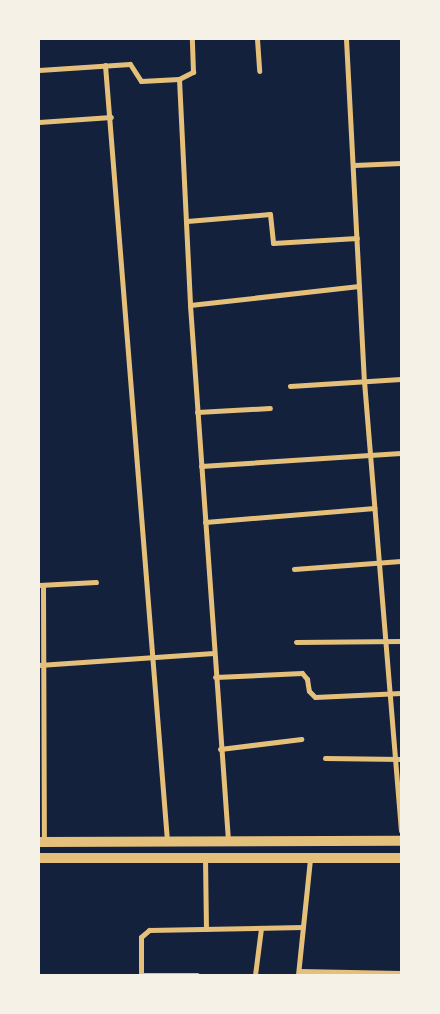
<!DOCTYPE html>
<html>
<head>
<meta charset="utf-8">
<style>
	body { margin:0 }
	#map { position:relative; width:440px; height:1014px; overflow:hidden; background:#14213d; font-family:"Archivo Narrow",sans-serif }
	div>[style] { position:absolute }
	.minor>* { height:5px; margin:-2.5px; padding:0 2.5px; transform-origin:2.5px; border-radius:2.5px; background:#e5c07b }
	.primary>* { height:10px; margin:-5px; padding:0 5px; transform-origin:5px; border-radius:5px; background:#e5c07b }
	span { translate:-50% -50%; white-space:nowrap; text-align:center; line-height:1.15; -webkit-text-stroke:4.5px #f6f1e7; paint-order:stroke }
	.frame { position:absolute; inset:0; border:40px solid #f6f1e7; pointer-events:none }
</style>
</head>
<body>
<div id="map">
	<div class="minor">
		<i style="left:257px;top:39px;width:32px;rotate:86deg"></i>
		<i style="left:346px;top:39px;width:342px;rotate:87deg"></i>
		<i style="left:364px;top:381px;width:451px;rotate:85.3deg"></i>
		<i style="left:105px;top:65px;width:778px;rotate:85.43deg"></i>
		<i style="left:39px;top:70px;width:91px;rotate:-3.8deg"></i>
		<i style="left:130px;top:64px;width:20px;rotate:57deg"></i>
		<i style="left:141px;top:81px;width:38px;rotate:-3deg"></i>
		<i style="left:179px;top:79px;width:16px;rotate:-27deg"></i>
		<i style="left:193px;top:72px;width:33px;rotate:-92deg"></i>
		<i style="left:179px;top:79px;width:226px;rotate:87.2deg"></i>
		<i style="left:190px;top:305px;width:537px;rotate:85.94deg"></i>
		<i style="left:39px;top:122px;width:72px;rotate:-4deg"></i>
		<i style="left:354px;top:165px;width:47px;rotate:-2.4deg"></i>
		<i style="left:187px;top:221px;width:83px;rotate:-4.8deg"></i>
		<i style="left:270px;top:214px;width:29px;rotate:84deg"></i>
		<i style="left:273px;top:243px;width:84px;rotate:-3.4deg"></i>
		<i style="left:190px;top:305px;width:170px;rotate:-6.4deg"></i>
		<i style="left:290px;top:386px;width:111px;rotate:-3.6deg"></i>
		<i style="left:197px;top:412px;width:73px;rotate:-3.1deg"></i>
		<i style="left:201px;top:466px;width:200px;rotate:-3.7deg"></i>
		<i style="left:205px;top:522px;width:170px;rotate:-4.7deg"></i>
		<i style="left:294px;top:569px;width:107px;rotate:-4.3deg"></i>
		<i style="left:39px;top:585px;width:57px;rotate:-3deg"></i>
		<i style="left:43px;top:585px;width:257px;rotate:89.8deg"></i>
		<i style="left:296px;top:642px;width:105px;rotate:-0.5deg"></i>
		<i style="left:39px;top:665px;width:175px;rotate:-3.9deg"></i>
		<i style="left:215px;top:677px;width:87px;rotate:-2.6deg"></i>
		<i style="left:302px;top:673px;width:8px;rotate:50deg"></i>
		<i style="left:307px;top:679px;width:12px;rotate:81deg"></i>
		<i style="left:309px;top:691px;width:8px;rotate:45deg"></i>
		<i style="left:315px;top:697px;width:86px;rotate:-2.7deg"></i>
		<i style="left:220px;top:749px;width:82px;rotate:-7deg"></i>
		<i style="left:325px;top:758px;width:76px;rotate:0.8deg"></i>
		<i style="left:205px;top:858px;width:71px;rotate:89.2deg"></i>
		<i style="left:299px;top:971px;width:102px;rotate:1.1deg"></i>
		<i style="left:141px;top:975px;width:38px;rotate:-90deg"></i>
		<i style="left:141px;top:937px;width:11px;rotate:-41deg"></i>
		<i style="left:149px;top:930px;width:154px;rotate:-1.1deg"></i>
		<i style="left:141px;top:975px;width:56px"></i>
		<i style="left:255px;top:975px;width:47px;rotate:-82.7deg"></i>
		<i style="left:298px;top:975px;width:118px;rotate:-84.1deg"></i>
	</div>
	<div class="primary">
		<i style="left:39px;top:842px;width:362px;rotate:-0.2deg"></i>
		<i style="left:39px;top:858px;width:362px"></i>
	</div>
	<div class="frame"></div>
</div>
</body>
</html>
